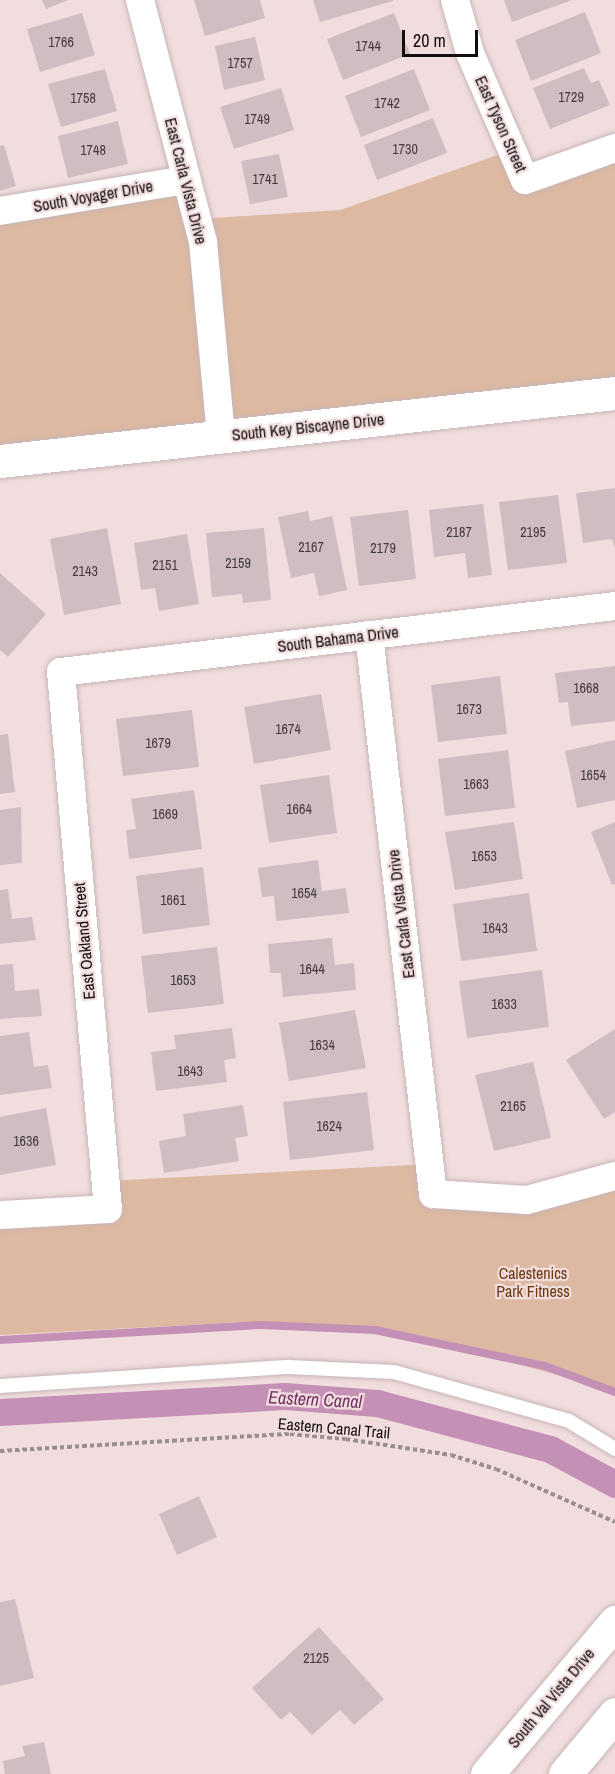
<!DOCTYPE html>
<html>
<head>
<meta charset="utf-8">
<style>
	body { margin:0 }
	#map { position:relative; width:615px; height:1774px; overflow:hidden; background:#f1ddde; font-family:"Archivo Narrow",sans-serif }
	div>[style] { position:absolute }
	.green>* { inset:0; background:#ddb9a1 }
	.stream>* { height:8px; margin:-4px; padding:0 4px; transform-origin:4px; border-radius:4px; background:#c590b5 }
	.canal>* { height:27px; margin:-13.5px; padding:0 13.5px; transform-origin:13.5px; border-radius:13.5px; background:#c590b5 }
	.building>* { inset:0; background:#cfbdc2 }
	.path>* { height:4px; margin-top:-2px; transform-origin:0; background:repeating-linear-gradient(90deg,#9c8d8e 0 4.5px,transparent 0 7.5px) }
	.roads { filter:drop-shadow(0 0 2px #c7b5b5) drop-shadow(0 0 2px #c7b5b5) }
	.lane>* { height:14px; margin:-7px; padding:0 7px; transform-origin:7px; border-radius:7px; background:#fff }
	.street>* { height:28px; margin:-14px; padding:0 14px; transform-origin:14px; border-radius:14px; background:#fff }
	.secondary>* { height:33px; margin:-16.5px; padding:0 16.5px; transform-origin:16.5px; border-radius:16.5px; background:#fff }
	span { translate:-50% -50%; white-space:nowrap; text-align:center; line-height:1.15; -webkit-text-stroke:4.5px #f1ddde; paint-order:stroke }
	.number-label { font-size:14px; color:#433a3b }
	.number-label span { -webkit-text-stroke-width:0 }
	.street-label { font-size:16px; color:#140e0e }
	.park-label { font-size:16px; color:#6c390e }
	.water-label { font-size:18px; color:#733163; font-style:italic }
	.scale { position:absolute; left:402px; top:30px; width:76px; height:27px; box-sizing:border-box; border:3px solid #140e0e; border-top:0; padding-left:8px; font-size:18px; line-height:21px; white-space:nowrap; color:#140e0e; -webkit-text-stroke:4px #f1ddde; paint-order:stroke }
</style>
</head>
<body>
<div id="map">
	<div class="green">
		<i style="clip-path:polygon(615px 148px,615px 393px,0 461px,0 211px,186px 180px,197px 219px,340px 210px,512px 150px,526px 180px)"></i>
		<i style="clip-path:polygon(430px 1164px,433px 1194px,527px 1200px,615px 1176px,615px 1391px,402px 1332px,245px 1322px,0 1335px,0 1215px,108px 1209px,106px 1181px)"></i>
	</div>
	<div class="stream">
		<i style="left:0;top:1340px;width:262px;rotate:-3.3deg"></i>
		<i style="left:262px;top:1325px;width:113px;rotate:2.5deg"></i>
		<i style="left:375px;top:1330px;width:174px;rotate:12deg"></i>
		<i style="left:545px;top:1366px;width:75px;rotate:20.4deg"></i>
	</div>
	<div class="canal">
		<i style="left:0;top:1412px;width:285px;rotate:-3.2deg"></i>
		<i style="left:285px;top:1396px;width:92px;rotate:4.4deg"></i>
		<i style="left:377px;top:1403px;width:179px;rotate:14.9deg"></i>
		<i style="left:550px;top:1449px;width:74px;rotate:28.3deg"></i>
	</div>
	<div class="building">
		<i style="clip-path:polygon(42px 0,68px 0,46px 9px)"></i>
		<i style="clip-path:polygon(194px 0,260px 0,265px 18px,205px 36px)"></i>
		<i style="clip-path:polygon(313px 0,393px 0,393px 1px,320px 22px)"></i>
		<i style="clip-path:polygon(504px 0,572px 0,512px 22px)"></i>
		<i style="clip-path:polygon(585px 12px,601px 53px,531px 81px,515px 40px)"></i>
		<i style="clip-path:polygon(82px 13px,95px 55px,40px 72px,27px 29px)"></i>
		<i style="clip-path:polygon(394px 13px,410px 54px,343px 80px,327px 39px)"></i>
		<i style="clip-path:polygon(255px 37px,265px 80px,224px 90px,215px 46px)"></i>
		<i style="clip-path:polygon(584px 68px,591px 83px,599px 80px,610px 105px,550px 129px,533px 88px)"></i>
		<i style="clip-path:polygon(105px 69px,117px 111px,61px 127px,48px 84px)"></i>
		<i style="clip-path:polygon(414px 69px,430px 110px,361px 137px,345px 96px)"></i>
		<i style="clip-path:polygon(281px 88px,294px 130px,234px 149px,220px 107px)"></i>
		<i style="clip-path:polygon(433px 118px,447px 153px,377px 180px,364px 145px)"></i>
		<i style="clip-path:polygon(118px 121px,128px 164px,68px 178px,58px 136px)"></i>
		<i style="clip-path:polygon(4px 145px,16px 186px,0 191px,0 146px)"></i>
		<i style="clip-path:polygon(279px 154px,288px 197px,250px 204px,241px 161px)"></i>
		<i style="clip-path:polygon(615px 488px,615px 548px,612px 539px,583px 543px,576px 493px)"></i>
		<i style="clip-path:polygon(558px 495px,567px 563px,508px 570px,499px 502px)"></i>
		<i style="clip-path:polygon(483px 504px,492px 575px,468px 578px,465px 553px,434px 557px,429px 510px)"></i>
		<i style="clip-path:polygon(408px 510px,416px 579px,359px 586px,350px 517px)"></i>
		<i style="clip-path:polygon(308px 511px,310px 521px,332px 516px,347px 590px,319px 596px,314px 573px,291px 578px,278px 517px)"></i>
		<i style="clip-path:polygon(107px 528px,121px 604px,64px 615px,50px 539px)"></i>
		<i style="clip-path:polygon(264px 528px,271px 600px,243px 603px,242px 594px,212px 597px,206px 533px)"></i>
		<i style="clip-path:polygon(187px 534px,199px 604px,159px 611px,155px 588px,141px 590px,134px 543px)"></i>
		<i style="clip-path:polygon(0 573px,46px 614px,8px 657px,0 650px)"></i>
		<i style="clip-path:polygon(615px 666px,615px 721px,571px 726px,568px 702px,559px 703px,555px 673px)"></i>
		<i style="clip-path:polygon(500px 676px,507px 734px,438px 742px,431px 685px)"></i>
		<i style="clip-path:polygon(321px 694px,331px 750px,254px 764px,244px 707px)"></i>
		<i style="clip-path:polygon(192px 710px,199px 767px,123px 776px,116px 719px)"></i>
		<i style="clip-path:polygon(8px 734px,15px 792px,0 794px,0 735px)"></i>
		<i style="clip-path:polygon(615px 740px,615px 800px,577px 808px,565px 751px)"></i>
		<i style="clip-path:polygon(508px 750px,515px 808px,445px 816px,438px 759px)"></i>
		<i style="clip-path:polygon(329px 775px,337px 833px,269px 843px,260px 785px)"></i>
		<i style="clip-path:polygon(194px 790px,202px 849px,129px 859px,126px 830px,136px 829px,131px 799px)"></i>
		<i style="clip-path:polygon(21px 807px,22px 863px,0 865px,0 810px)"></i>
		<i style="clip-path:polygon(514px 822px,523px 879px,455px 890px,445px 832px)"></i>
		<i style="clip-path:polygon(615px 822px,615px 884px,612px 885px,591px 832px)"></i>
		<i style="clip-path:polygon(318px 860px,322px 891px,346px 888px,349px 913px,276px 921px,274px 896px,262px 897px,258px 868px)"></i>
		<i style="clip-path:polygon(203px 867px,210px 925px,143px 934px,136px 876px)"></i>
		<i style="clip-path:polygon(8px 889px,12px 919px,32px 917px,36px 940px,0 944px,0 890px)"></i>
		<i style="clip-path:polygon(529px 893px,537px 951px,461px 961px,453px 904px)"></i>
		<i style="clip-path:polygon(332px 938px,335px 965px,354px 963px,356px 990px,283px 997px,281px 973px,270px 973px,268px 944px)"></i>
		<i style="clip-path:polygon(217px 947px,224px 1004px,148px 1013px,141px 956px)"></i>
		<i style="clip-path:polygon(13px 964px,15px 991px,39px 989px,42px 1016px,0 1019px,0 965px)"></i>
		<i style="clip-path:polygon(542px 970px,549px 1027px,467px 1038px,459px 981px)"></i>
		<i style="clip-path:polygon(355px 1010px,366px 1068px,289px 1081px,279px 1023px)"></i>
		<i style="clip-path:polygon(232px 1028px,236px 1058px,224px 1060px,227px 1082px,156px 1091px,151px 1052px,176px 1049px,174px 1035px)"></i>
		<i style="clip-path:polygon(615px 1029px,615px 1112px,604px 1119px,566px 1060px)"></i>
		<i style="clip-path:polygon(29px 1032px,34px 1067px,48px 1065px,52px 1088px,0 1095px,0 1036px)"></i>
		<i style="clip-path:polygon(533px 1062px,551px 1138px,494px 1151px,475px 1075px)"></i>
		<i style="clip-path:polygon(367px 1092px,374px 1150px,290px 1160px,283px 1102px)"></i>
		<i style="clip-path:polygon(243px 1105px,248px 1136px,235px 1138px,239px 1161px,164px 1173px,159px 1141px,186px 1136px,183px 1114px)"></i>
		<i style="clip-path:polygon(46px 1108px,56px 1165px,0 1175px,0 1117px)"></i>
		<i style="clip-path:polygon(199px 1496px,217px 1537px,177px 1555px,159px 1514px)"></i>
		<i style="clip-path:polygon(15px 1599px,34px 1678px,0 1686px,0 1602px)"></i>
		<i style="clip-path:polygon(319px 1627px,384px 1699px,354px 1725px,340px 1710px,312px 1735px,290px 1712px,281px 1720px,252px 1688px)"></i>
		<i style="clip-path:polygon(44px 1742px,51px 1774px,5px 1774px,3px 1761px,25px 1756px,22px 1746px)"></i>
	</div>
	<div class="path">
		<i style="left:0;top:1451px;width:290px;rotate:-3.4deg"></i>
		<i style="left:290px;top:1434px;width:56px;rotate:5.1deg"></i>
		<i style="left:346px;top:1439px;width:106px;rotate:8.7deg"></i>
		<i style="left:451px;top:1455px;width:47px;rotate:17.3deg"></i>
		<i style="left:496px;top:1469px;width:130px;rotate:24deg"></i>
	</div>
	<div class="roads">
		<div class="lane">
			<i style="left:0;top:1386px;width:290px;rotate:-3.8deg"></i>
			<i style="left:289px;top:1367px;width:105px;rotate:2.7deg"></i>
			<i style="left:394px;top:1372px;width:182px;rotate:15.6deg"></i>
			<i style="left:569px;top:1421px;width:54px;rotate:31.3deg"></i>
		</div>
		<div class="street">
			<i style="left:140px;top:0;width:250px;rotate:75.4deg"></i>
			<i style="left:203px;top:242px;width:195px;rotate:84.7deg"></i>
			<i style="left:455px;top:0;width:55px;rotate:74.2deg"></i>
			<i style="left:470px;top:53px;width:138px;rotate:66.6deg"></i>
			<i style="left:525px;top:180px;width:96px;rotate:-19.6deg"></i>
			<i style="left:0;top:211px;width:189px;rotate:-9.5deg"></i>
			<i style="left:369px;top:635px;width:563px;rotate:83.47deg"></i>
			<i style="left:433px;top:1194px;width:94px;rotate:3.7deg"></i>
			<i style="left:527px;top:1200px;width:91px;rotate:-15.3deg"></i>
			<i style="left:0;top:1215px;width:108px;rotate:-3.2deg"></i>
			<i style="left:108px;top:1209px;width:539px;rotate:-95deg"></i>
			<i style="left:61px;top:672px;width:558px;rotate:-6.79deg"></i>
		</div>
		<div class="secondary">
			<i style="left:0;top:461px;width:619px;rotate:-6.31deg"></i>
			<i style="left:487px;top:1774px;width:199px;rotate:-49.9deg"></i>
			<i style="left:565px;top:1774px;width:78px;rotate:-50.2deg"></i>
		</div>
	</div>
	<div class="number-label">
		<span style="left:61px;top:42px">1766</span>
		<span style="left:368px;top:46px">1744</span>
		<span style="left:240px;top:63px">1757</span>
		<span style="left:571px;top:97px">1729</span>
		<span style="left:83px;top:98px">1758</span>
		<span style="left:387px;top:103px">1742</span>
		<span style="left:257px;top:119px">1749</span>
		<span style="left:405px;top:149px">1730</span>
		<span style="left:93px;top:150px">1748</span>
		<span style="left:265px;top:179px">1741</span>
		<span style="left:459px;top:532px">2187</span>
		<span style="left:533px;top:532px">2195</span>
		<span style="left:311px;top:547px">2167</span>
		<span style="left:383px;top:548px">2179</span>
		<span style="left:238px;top:563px">2159</span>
		<span style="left:165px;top:565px">2151</span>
		<span style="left:85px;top:571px">2143</span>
		<span style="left:586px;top:688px">1668</span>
		<span style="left:469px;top:709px">1673</span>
		<span style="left:288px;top:729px">1674</span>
		<span style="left:158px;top:743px">1679</span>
		<span style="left:593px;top:775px">1654</span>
		<span style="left:476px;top:784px">1663</span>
		<span style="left:299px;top:809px">1664</span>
		<span style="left:165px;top:814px">1669</span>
		<span style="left:484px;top:856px">1653</span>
		<span style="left:304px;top:893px">1654</span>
		<span style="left:173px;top:900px">1661</span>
		<span style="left:495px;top:928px">1643</span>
		<span style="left:312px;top:969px">1644</span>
		<span style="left:183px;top:980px">1653</span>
		<span style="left:504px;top:1004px">1633</span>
		<span style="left:322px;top:1045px">1634</span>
		<span style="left:190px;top:1071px">1643</span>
		<span style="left:513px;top:1106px">2165</span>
		<span style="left:329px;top:1126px">1624</span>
		<span style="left:26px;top:1141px">1636</span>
		<span style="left:316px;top:1658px">2125</span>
	</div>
	<div class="street-label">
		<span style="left:501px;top:124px;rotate:66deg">East Tyson Street</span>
		<span style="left:186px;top:181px;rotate:76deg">East Carla Vista Drive</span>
		<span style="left:93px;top:196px;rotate:-10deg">South Voyager Drive</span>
		<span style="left:308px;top:427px;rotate:-6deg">South Key Biscayne Drive</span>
		<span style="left:338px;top:639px;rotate:-7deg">South Bahama Drive</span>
		<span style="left:401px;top:914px;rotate:-97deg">East Carla Vista Drive</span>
		<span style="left:84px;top:941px;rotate:-95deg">East Oakland Street</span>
		<span style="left:334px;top:1428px;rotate:5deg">Eastern Canal Trail</span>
		<span style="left:551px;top:1698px;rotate:-50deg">South Val Vista Drive</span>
	</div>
	<div class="park-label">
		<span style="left:533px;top:1282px">Calestenics<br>Park Fitness</span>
	</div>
	<div class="water-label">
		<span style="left:315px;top:1400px;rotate:3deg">Eastern Canal</span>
	</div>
	<div class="scale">20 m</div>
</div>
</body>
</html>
